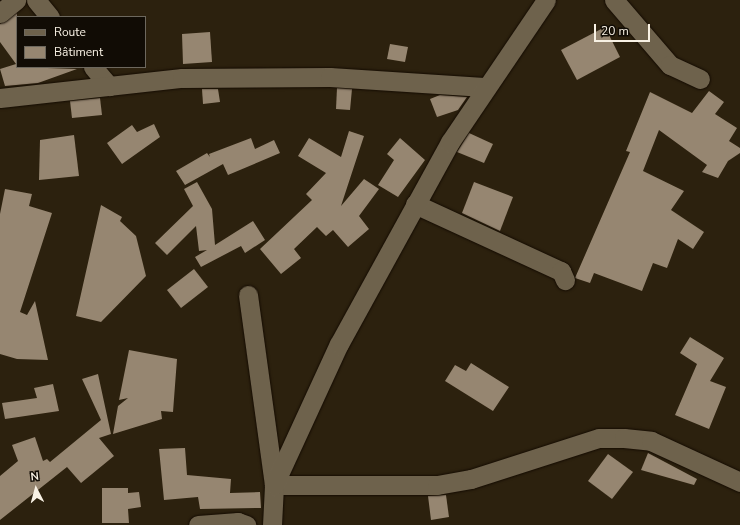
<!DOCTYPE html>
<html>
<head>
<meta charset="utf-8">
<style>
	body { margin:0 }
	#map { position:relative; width:740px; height:525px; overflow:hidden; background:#2c210e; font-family:"Nunito Sans",sans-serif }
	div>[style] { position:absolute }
	.building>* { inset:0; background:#968671 }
	.roads { filter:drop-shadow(0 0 1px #140b00) drop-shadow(0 0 1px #140b00) }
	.street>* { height:19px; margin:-9.5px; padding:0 9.5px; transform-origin:9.5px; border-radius:9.5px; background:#6e624c }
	span { translate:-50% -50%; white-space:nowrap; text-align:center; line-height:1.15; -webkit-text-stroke:4px #110c05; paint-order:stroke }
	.legend { position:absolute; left:16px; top:16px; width:130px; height:52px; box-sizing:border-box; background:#110c05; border:1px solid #6d685e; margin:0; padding:5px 7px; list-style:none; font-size:12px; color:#f8f1e4 }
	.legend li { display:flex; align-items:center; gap:8px; height:20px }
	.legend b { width:20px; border:1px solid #6d685e }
	.north { position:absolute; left:16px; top:469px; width:40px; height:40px; -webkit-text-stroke:3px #110c05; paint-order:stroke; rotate:354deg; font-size:11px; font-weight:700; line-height:16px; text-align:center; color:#f8f1e4 }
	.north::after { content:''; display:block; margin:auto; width:14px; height:18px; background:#f8f1e4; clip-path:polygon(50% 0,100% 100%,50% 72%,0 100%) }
	.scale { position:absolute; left:594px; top:24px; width:56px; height:18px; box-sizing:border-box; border:2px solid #f8f1e4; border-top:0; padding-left:5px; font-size:12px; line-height:14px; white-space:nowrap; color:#f8f1e4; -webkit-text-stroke:3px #110c05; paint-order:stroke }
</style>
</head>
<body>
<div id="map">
	<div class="building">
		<i style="clip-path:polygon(17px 13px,17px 67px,77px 69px,38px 83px,5px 86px,0 69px,16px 64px,0 42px,0 24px)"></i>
		<i style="clip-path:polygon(605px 27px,620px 57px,577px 80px,561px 50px)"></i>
		<i style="clip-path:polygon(210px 32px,212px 62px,183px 64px,182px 34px)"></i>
		<i style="clip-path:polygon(390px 44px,408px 47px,405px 62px,387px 59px)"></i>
		<i style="clip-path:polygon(337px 88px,352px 89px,350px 110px,336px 109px)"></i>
		<i style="clip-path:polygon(202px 89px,218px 89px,220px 102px,203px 104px)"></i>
		<i style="clip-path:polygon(709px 91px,724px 102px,715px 114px,737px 128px,729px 141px,740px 148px,740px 153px,728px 161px,718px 178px,702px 172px,707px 165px,659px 130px,643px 171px,684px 191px,671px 210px,704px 232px,693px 249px,678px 239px,667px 268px,653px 263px,642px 291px,594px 273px,590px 283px,575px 278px,630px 152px,626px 151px,650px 92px,692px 113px)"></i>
		<i style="clip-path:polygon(440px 95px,467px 97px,458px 110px,437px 117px,430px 99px)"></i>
		<i style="clip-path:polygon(100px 98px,102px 115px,72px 118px,70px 101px)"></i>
		<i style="clip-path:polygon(154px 124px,160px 137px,122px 164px,107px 143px,132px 125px,137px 132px)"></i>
		<i style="clip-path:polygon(349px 131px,364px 136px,341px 206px,364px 179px,379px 189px,359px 216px,369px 229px,348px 247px,333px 230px,326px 236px,317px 227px,294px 249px,301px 258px,281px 274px,260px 249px,312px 200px,306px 194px,326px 173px,298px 156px,309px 138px,341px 157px)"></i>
		<i style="clip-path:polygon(469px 133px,493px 144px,484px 163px,457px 152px)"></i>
		<i style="clip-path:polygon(74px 135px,79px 176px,39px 180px,40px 140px)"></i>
		<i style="clip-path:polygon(251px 138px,255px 149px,274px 140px,280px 153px,228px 175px,223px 164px,185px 185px,176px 171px,207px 153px,210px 157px,209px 154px)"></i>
		<i style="clip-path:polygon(400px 138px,425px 160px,398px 197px,378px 185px,394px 160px,387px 154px)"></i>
		<i style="clip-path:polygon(197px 182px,212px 209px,215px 245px,253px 221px,265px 240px,245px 253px,241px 246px,201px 267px,195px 257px,207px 250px,199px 251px,196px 226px,167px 255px,155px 243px,193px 206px,184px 189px)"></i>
		<i style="clip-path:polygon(474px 182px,513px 197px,500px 231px,462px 213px)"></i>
		<i style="clip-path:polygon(5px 189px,32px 194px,29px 206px,52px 213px,20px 312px,27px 315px,35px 301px,48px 360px,17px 359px,0 354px,0 214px)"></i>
		<i style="clip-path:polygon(101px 205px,122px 217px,120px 221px,136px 236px,146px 276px,101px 322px,76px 316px)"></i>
		<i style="clip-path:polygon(194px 269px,208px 287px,181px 308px,167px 290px)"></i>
		<i style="clip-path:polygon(690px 337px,724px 358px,710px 381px,726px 387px,709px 429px,675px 415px,697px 364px,680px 353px)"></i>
		<i style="clip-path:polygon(129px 350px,177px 359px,173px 412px,161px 411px,162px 419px,113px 434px,118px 406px,128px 398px,119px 400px)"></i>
		<i style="clip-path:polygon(471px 363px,509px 387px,493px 411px,445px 381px,455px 365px,466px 371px)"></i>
		<i style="clip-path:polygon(98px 374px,111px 434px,99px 438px,114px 456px,81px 483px,67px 467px,0 520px,0 476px,18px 461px,12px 445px,35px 437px,43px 461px,47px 459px,50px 462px,101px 420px,82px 379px)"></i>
		<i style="clip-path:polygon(53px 384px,59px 411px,5px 419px,2px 403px,37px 398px,34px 388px)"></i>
		<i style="clip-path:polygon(185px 448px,187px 475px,231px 479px,230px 493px,260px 492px,261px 508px,200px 509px,198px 497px,164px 500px,159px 449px)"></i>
		<i style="clip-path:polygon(648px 453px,697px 479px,694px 485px,641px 470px)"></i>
		<i style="clip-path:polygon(608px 454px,633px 472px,612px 499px,588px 481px)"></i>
		<i style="clip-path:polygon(102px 488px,128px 488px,128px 493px,139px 492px,141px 507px,128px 509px,129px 523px,102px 523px)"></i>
		<i style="clip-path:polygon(446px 495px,449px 517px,431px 520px,428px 496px)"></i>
	</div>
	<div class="roads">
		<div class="street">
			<i style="left:36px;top:0;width:22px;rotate:51deg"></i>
			<i style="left:614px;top:0;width:86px;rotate:49.3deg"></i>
			<i style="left:670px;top:65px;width:33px;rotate:25deg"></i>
			<i style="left:0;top:13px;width:21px;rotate:-39deg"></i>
			<i style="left:93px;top:67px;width:25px;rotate:50deg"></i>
			<i style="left:0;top:98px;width:183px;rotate:-6.3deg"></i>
			<i style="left:182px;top:78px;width:148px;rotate:-0.4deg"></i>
			<i style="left:330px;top:77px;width:154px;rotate:3.7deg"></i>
			<i style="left:415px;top:204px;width:161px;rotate:24.7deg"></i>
			<i style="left:561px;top:271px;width:10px;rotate:66deg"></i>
			<i style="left:248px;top:295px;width:192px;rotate:82.2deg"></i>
			<i style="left:274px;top:485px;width:163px"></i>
			<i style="left:437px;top:485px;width:35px;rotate:-10deg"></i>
			<i style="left:471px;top:479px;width:134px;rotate:-17.8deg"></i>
			<i style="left:599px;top:438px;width:25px"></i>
			<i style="left:624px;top:438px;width:27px;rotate:6deg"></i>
			<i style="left:651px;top:441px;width:98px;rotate:24.7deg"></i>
			<i style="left:198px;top:525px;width:40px;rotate:-4.3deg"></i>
			<i style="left:238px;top:522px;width:9px;rotate:21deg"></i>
			<i style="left:272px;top:525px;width:40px;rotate:-87.1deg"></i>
			<i style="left:274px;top:485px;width:155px;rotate:-65.3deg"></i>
			<i style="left:339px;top:344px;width:230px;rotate:-61.2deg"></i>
			<i style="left:450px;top:142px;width:171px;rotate:-55.9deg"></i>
		</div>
	</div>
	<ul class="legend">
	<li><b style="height:5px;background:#6e624c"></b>Route</li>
	<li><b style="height:11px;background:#968671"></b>Bâtiment</li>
	</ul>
	<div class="north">N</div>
	<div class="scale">20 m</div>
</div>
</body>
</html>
